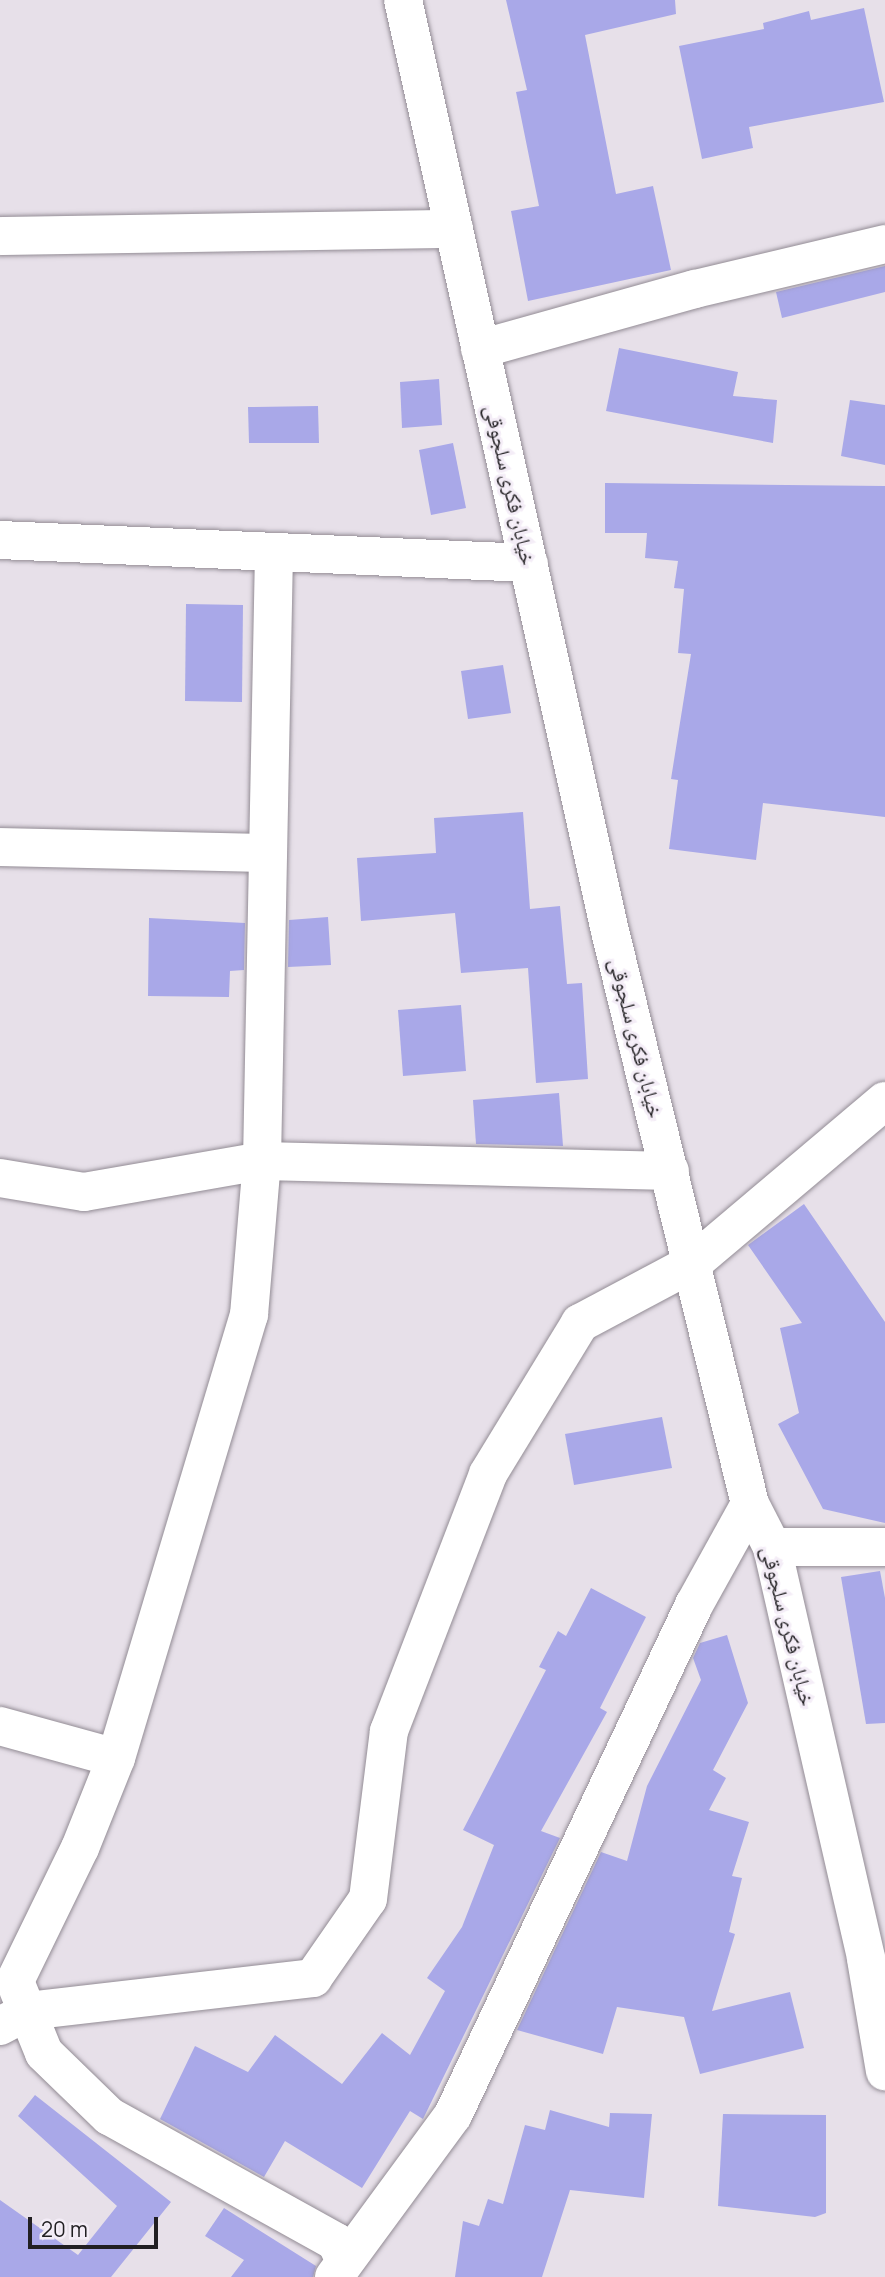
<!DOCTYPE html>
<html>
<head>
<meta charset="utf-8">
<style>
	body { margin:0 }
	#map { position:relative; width:885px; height:2277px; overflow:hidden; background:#e7e0e9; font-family:Manrope,"Noto Naskh Arabic",sans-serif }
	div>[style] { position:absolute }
	.building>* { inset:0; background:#a9a8e8 }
	.roads { filter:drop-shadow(0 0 2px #938c95) drop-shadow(0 0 2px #938c95) }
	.street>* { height:38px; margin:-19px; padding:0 19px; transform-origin:19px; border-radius:19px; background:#fff }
	.secondary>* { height:38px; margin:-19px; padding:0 19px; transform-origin:19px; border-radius:19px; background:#fff }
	span { translate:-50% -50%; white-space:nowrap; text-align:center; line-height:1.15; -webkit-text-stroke:6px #f4edf7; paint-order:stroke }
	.street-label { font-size:21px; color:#211f22 }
	.scale { position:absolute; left:28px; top:2217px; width:130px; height:32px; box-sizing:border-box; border:4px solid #211f22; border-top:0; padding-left:9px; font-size:21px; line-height:24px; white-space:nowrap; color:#211f22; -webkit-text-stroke:5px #f4edf7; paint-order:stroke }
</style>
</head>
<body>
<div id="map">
	<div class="building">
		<i style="clip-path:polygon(506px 0,675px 0,676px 14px,585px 35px,616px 194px,653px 186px,671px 270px,528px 301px,511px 211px,539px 206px,516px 92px,527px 90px)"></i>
		<i style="clip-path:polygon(864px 8px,884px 102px,749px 127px,753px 148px,702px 159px,679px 46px,764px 29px,763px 23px,809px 11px,811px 20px)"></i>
		<i style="clip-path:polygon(885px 266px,885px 292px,782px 318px,776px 292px)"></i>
		<i style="clip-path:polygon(619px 348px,738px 372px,733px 396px,777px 400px,773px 443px,606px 411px)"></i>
		<i style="clip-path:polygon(439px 379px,442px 425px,402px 428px,400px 382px)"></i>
		<i style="clip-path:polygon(850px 400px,885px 405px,885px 465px,841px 456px)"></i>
		<i style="clip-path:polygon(318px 406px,319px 443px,249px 443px,248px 407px)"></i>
		<i style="clip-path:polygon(453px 443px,466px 508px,431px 515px,419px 450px)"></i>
		<i style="clip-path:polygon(605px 483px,885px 486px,885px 817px,763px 803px,756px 860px,669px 849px,678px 780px,671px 779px,691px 654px,678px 653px,684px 589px,674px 588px,678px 561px,645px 558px,647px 533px,605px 533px)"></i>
		<i style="clip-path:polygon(186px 604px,243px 605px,242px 702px,185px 701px)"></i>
		<i style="clip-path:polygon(503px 665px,511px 713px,468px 719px,461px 671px)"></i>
		<i style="clip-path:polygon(523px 812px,530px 909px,560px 906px,567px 984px,582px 983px,588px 1079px,536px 1083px,528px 968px,461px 973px,455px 913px,361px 921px,357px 858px,436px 853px,434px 818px)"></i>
		<i style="clip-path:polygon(328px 917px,331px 965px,288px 967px,289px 920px)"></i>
		<i style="clip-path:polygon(149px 918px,245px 923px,244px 970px,230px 971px,229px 997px,148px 996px)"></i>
		<i style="clip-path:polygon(461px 1005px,466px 1071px,403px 1076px,398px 1010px)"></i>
		<i style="clip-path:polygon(559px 1093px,563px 1146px,476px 1144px,473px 1100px)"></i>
		<i style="clip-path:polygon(804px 1204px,885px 1322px,885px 1523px,823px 1509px,778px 1424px,799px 1413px,780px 1328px,802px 1323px,748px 1245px)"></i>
		<i style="clip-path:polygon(662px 1417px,672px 1468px,574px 1485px,565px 1434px)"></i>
		<i style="clip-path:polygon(880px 1571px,885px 1598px,885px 1723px,866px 1724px,841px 1577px)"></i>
		<i style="clip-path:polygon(591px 1588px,646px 1617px,600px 1708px,607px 1712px,541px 1831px,560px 1838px,423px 2119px,410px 2111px,362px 2188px,285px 2141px,264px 2177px,160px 2119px,195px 2046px,248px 2072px,275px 2035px,342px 2084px,382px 2033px,410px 2055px,445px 1991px,427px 1978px,462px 1927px,494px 1845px,463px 1830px,546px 1670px,539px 1667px,558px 1631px,566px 1636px)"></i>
		<i style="clip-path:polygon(727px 1635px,748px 1703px,713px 1770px,726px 1778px,709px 1810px,749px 1822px,732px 1876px,742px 1878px,729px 1932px,735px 1934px,712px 2011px,790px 1992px,804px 2048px,700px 2074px,684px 2017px,617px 2007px,603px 2054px,517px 2030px,601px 1852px,627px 1861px,647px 1786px,701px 1680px,693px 1658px,700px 1643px)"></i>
		<i style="clip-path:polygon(35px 2095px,171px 2202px,111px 2277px,0 2277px,0 2200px,78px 2255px,117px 2206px,18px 2116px)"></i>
		<i style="clip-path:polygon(550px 2110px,609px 2127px,610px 2113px,652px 2114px,644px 2198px,570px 2190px,542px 2277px,455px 2277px,463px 2221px,479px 2226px,488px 2199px,503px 2204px,525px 2125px,545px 2130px)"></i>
		<i style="clip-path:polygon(723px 2114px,826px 2115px,826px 2213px,815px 2217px,718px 2206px)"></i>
		<i style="clip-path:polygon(224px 2208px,316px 2266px,313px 2277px,231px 2277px,244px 2260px,205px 2236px)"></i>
	</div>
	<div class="roads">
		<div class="street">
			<i style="left:0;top:236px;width:454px;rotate:-0.9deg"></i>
			<i style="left:480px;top:349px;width:223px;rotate:-15.6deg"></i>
			<i style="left:695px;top:289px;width:195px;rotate:-13.3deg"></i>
			<i style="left:0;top:540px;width:529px;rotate:2.49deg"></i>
			<i style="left:0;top:847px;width:268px;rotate:1.3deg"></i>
			<i style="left:0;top:1178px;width:85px;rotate:9.5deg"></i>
			<i style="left:84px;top:1192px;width:181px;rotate:-9.9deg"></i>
			<i style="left:262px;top:1161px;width:408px;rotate:1.4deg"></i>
			<i style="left:772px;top:1547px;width:113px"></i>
			<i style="left:0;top:1726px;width:120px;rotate:15.4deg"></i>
			<i style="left:15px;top:1981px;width:148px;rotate:-64deg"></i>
			<i style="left:80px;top:1848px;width:97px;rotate:-68.2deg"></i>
			<i style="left:116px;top:1758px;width:463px;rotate:-73.3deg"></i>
			<i style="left:249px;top:1315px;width:155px;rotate:-85.2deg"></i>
			<i style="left:262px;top:1161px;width:609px;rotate:-88.87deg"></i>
			<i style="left:18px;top:1989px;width:69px;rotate:67.9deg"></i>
			<i style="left:44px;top:2053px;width:91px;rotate:44.1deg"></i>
			<i style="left:109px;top:2116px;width:260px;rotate:29deg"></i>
			<i style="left:336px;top:2242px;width:19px;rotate:65deg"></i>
			<i style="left:0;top:2026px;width:32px;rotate:-28deg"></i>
			<i style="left:28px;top:2011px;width:287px;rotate:-6.6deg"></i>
			<i style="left:313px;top:1978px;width:96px;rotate:-55.2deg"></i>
			<i style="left:368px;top:1899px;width:169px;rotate:-82.9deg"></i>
			<i style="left:389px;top:1731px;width:275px;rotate:-68.9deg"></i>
			<i style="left:488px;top:1474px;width:177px;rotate:-58.6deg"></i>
			<i style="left:580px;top:1323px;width:128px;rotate:-28deg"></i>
			<i style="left:693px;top:1263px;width:251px;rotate:-40.2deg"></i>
			<i style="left:334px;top:2277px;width:201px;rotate:-53.7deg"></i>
			<i style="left:453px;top:2115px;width:564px;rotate:-64.71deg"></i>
			<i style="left:694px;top:1605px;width:115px;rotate:-61deg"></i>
		</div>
		<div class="secondary">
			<i style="left:403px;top:0;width:950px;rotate:77.47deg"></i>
			<i style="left:609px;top:927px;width:594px;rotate:76.27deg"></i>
			<i style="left:750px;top:1504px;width:48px;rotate:62.9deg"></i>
			<i style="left:772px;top:1547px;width:423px;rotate:77.1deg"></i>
			<i style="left:866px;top:1959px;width:114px;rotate:80.4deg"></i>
		</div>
	</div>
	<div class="street-label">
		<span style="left:511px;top:485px;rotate:77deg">خیابان فکری سلجوقی</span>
		<span style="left:637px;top:1038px;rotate:76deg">خیابان فکری سلجوقی</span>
		<span style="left:789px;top:1626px;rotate:76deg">خیابان فکری سلجوقی</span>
	</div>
	<div class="scale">20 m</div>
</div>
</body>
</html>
